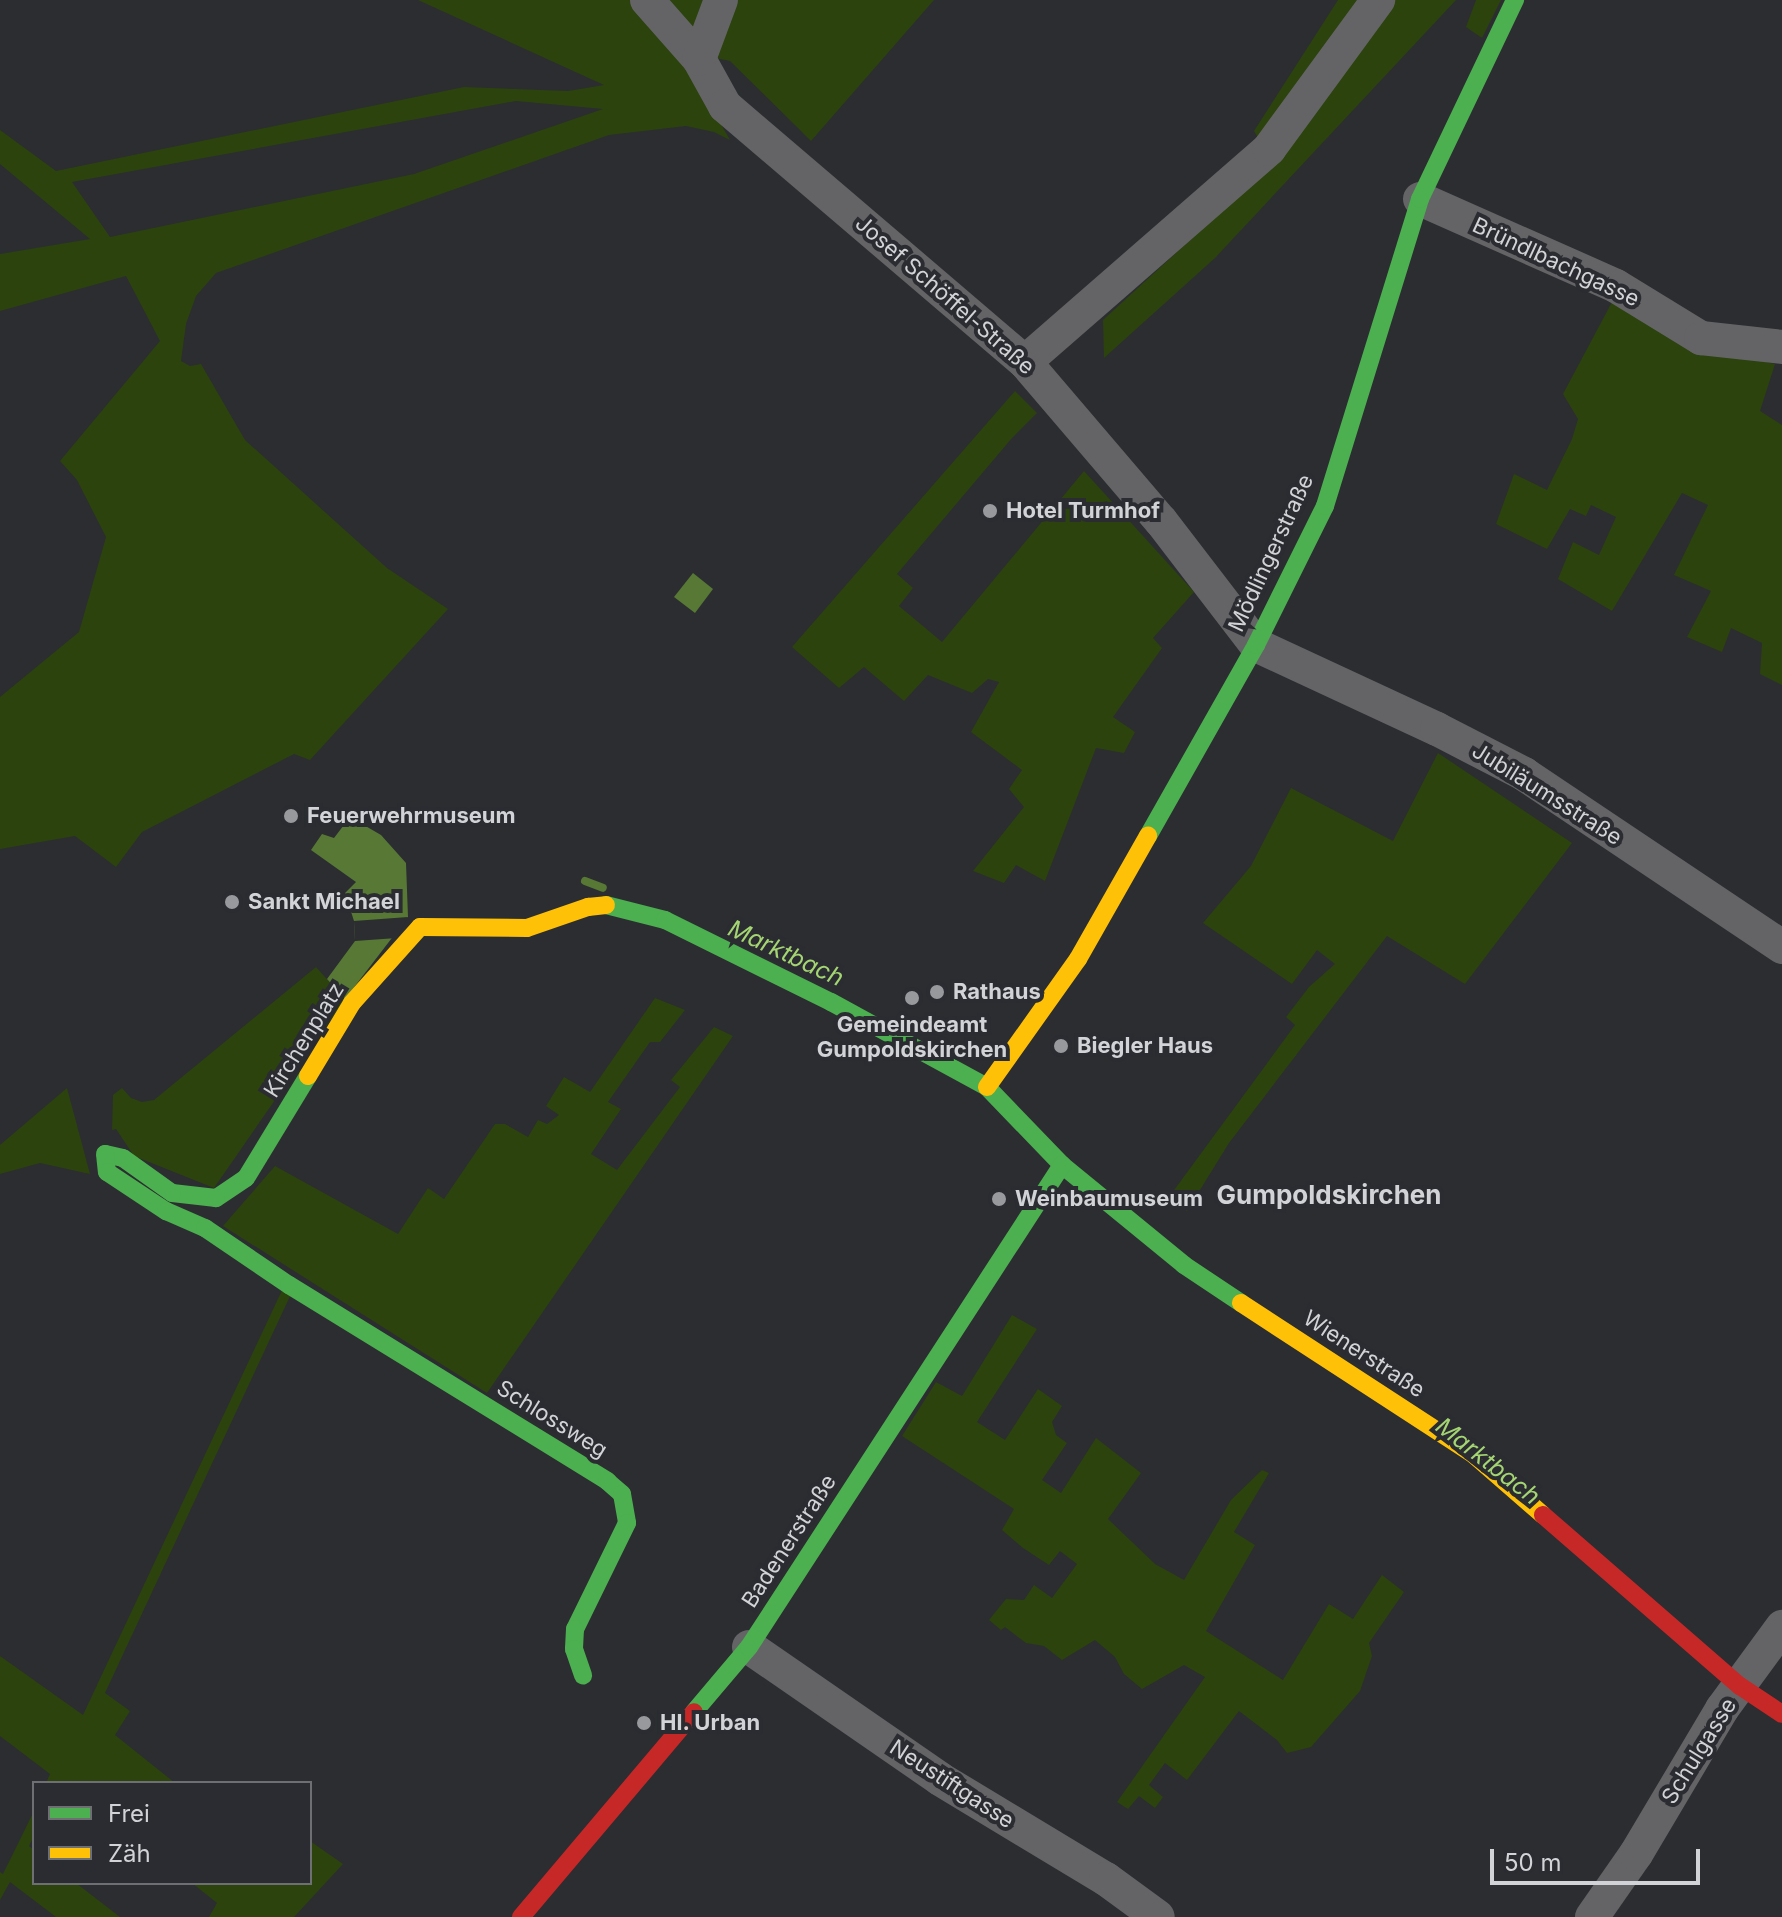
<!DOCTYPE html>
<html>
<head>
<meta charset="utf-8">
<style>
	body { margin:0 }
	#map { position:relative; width:1782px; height:1917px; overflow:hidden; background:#2b2d30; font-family:Inter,sans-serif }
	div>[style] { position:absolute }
	.green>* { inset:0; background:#2c430e }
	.water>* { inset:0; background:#587835 }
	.pier>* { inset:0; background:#2b2d30 }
	.stream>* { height:8px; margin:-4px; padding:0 4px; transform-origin:4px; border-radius:4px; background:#587835 }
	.street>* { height:34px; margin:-17px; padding:0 17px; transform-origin:17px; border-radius:17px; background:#646467 }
	.fast>* { height:18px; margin:-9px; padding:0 9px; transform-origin:9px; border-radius:9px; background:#4caf50 }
	.slow>* { height:18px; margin:-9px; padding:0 9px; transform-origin:9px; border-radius:9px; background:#ffc107 }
	.jam>* { height:18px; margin:-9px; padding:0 9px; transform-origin:9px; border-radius:9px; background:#c62828 }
	.dots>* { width:22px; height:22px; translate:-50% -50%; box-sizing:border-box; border:4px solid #2a2c31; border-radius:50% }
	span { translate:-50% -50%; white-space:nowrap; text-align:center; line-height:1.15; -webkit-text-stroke:8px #2a2c31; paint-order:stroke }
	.street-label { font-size:22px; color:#d2d3d6 }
	.poi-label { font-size:22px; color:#d2d3d6; font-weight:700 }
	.left { translate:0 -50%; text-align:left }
	.water-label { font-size:24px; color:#a4d572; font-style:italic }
	.quarter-label { font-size:26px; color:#d2d3d6; font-weight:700 }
	.legend { position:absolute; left:32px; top:1781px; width:280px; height:104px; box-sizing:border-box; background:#2a2c31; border:2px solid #6d6f73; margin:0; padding:10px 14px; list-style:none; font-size:24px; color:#d2d3d6 }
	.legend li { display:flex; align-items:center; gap:16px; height:40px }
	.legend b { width:40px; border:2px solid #6d6f73 }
	.scale { position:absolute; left:1490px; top:1849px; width:210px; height:36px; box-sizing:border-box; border:4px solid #d2d3d6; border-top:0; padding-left:10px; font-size:24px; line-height:28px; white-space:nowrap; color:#d2d3d6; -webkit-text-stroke:6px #2a2c31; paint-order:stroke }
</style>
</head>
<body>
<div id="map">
	<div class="green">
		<i style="clip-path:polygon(evenodd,418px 0,934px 0,811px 141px,730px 61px,678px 50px,730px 140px,714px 132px,686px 126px,609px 135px,216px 273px,196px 296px,186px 324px,181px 361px,190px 366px,201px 364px,245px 440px,387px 568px,448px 609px,310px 760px,294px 754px,142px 832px,116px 867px,75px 836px,0 849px,0 697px,79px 632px,106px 537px,77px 480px,60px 461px,160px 341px,126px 276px,0 311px,0 254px,90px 239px,0 164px,0 130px,56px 171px,464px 87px,568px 91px,604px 85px,418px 0,516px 101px,603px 109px,414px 174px,110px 237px,72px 182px,516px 101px)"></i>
		<i style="clip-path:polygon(1338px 0,1456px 0,1215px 258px,1104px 358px,1103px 320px,1273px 164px,1254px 131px)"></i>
		<i style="clip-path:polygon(1476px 0,1501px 0,1482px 38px,1466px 27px)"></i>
		<i style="clip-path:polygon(1612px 302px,1681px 344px,1775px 364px,1760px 411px,1782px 425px,1782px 685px,1760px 674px,1762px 643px,1731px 628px,1722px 652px,1687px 637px,1711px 591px,1674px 575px,1708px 505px,1682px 493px,1612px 611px,1558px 579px,1573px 542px,1599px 555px,1616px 517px,1591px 505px,1586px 516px,1570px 509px,1547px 549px,1496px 524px,1514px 474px,1547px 490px,1572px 439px,1578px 419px,1563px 394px)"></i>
		<i style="clip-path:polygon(1015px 391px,1037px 413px,1012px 438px,897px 574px,913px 588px,899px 606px,942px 642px,1084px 471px,1194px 592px,1153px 638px,1162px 648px,1113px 717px,1135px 732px,1124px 753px,1096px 748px,1045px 881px,1016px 865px,1004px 883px,973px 871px,1024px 807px,1009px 789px,1022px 770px,971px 732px,999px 682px,988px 679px,972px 693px,928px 675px,904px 701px,864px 667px,839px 688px,792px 647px)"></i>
		<i style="clip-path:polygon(1438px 753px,1572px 843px,1465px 984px,1387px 936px,1229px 1143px,1187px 1211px,1169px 1197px,1295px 1025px,1286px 1017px,1309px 987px,1335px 964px,1317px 950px,1292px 984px,1203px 923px,1251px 866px,1291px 788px,1393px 841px)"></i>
		<i style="clip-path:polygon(316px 967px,345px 999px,214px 1188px,134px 1156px,116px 1129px,112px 1130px,113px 1095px,122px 1088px,131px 1098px,142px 1102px,154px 1100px)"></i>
		<i style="clip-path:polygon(655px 998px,685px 1010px,660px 1042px,650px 1042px,608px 1102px,621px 1109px,591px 1154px,617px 1170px,680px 1087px,671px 1080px,714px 1027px,733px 1036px,487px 1393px,223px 1226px,275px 1166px,398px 1234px,428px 1188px,444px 1199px,495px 1124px,505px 1124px,528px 1137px,538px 1120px,547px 1124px,559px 1115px,546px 1106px,564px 1077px,590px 1092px)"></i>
		<i style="clip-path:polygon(67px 1088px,90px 1174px,40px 1163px,0 1174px,0 1145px)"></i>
		<i style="clip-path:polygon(284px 1286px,292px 1292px,105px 1693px,130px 1711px,115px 1735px,175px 1783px,46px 1783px,50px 1774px,0 1736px,0 1656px,83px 1715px)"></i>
		<i style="clip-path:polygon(1012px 1315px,1037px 1329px,977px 1422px,1005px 1440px,1038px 1389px,1062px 1406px,1052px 1422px,1056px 1435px,1067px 1443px,1042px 1480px,1061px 1493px,1096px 1438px,1141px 1473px,1108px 1519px,1155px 1564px,1184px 1580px,1231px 1500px,1262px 1470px,1269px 1473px,1234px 1532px,1255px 1545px,1206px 1631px,1283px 1680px,1329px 1604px,1353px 1619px,1382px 1575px,1404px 1592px,1369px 1643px,1372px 1656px,1360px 1691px,1311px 1747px,1287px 1753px,1277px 1740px,1239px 1711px,1187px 1780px,1165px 1763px,1149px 1785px,1163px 1797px,1155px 1808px,1139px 1796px,1128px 1809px,1117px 1802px,1205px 1677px,1184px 1665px,1142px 1689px,1124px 1674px,1115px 1657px,1095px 1640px,1062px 1660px,1044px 1646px,1026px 1643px,1005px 1627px,1001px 1630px,989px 1620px,1006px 1599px,1024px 1600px,1034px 1585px,1052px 1598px,1077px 1564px,1060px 1551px,1049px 1565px,1023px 1548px,1002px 1530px,1014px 1509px,902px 1436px,936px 1382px,962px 1396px)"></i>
		<i style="clip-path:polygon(34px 1811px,34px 1836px,29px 1846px,34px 1850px,34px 1883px,76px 1883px,120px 1917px,56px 1917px,10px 1882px,0 1900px,0 1872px,3px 1874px)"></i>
		<i style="clip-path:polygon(310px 1841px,343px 1864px,294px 1917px,209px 1917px,217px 1903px,192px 1883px,310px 1883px)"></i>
	</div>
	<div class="water">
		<i style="clip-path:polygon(693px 573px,713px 589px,695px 613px,674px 597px)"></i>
		<i style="clip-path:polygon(350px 817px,381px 835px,406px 863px,408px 917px,345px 999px,327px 979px,355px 941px,354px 921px,345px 893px,356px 882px,311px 850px,322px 834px,334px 838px)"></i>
	</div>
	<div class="pier">
		<i style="clip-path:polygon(408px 917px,397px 938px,355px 941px,354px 921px)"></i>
	</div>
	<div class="stream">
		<i style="left:585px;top:881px;width:19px;rotate:21deg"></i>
	</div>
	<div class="street">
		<i style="left:647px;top:0;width:79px;rotate:48.6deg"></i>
		<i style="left:699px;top:59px;width:54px;rotate:61deg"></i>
		<i style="left:725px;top:106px;width:394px;rotate:40.5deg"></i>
		<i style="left:1025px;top:362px;width:209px;rotate:49.5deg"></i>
		<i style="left:1161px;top:521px;width:156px;rotate:52.5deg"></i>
		<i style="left:1256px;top:645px;width:200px;rotate:24.9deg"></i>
		<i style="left:1437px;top:729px;width:98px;rotate:27.3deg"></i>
		<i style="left:1524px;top:774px;width:311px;rotate:33.8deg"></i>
		<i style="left:699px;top:59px;width:63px;rotate:-69.6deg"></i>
		<i style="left:1420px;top:199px;width:214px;rotate:23.9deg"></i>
		<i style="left:1616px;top:286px;width:100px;rotate:31.5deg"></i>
		<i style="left:1701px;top:338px;width:81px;rotate:6.3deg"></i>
		<i style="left:1025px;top:362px;width:324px;rotate:-41.1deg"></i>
		<i style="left:1269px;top:149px;width:185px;rotate:-53.8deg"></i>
		<i style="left:749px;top:1647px;width:232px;rotate:34.6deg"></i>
		<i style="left:940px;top:1779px;width:194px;rotate:31.1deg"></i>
		<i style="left:1106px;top:1879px;width:64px;rotate:36.2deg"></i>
		<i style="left:1592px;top:1917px;width:77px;rotate:-55.1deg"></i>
		<i style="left:1636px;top:1854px;width:169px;rotate:-59.3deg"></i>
		<i style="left:1722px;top:1709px;width:102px;rotate:-53.8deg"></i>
	</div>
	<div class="fast">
		<i style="left:1148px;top:836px;width:219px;rotate:-60.5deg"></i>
		<i style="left:1256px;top:645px;width:155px;rotate:-63.6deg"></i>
		<i style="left:1325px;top:506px;width:321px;rotate:-72.8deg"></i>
		<i style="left:1420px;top:199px;width:221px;rotate:-64.5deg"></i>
		<i style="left:606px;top:905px;width:61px;rotate:14.3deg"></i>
		<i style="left:665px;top:920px;width:185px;rotate:26.3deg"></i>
		<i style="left:831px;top:1002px;width:178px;rotate:28.6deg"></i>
		<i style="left:987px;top:1087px;width:108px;rotate:46.1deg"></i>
		<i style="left:1062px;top:1165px;width:158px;rotate:39.3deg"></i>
		<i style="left:1184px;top:1265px;width:69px;rotate:33.7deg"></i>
		<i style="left:308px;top:1076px;width:119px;rotate:121.3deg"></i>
		<i style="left:246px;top:1178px;width:36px;rotate:146deg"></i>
		<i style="left:216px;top:1198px;width:44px;rotate:-173.5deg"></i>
		<i style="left:172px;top:1193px;width:60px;rotate:-144.5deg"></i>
		<i style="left:123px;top:1158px;width:18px;rotate:-167deg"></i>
		<i style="left:105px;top:1154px;width:18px;rotate:84deg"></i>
		<i style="left:107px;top:1172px;width:71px;rotate:33.5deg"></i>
		<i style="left:166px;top:1211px;width:43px;rotate:23.6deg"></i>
		<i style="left:205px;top:1228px;width:102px;rotate:34.2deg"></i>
		<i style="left:289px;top:1285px;width:374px;rotate:31.6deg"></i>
		<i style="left:607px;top:1481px;width:20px;rotate:41deg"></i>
		<i style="left:622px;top:1494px;width:29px;rotate:80deg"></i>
		<i style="left:627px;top:1523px;width:118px;rotate:116.1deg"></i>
		<i style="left:575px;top:1629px;width:20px;rotate:93deg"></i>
		<i style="left:574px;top:1649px;width:28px;rotate:71deg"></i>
		<i style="left:694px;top:1712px;width:85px;rotate:-49.8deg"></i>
		<i style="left:749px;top:1647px;width:575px;rotate:-57deg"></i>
	</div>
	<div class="slow">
		<i style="left:308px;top:1076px;width:85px;rotate:-58.9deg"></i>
		<i style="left:352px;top:1003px;width:102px;rotate:-48.2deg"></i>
		<i style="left:420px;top:927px;width:107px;rotate:0.5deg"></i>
		<i style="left:527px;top:928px;width:65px;rotate:-19deg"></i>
		<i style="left:588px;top:907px;width:18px;rotate:-6deg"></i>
		<i style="left:987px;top:1087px;width:157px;rotate:-54.6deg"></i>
		<i style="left:1078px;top:959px;width:142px;rotate:-60.4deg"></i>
		<i style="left:1241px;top:1303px;width:278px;rotate:33.1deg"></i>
		<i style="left:1474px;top:1455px;width:91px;rotate:41deg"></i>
	</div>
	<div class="jam">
		<i style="left:1543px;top:1515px;width:261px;rotate:41deg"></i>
		<i style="left:1740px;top:1686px;width:50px;rotate:33.7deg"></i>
		<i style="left:521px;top:1917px;width:268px;rotate:-49.8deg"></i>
	</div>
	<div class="dots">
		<i style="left:990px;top:511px;background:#98999c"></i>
		<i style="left:291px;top:816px;background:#98999c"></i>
		<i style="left:232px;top:902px;background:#98999c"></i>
		<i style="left:937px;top:992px;background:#98999c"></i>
		<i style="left:912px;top:998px;background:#98999c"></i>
		<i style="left:1061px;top:1046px;background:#98999c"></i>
		<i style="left:999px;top:1199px;background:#98999c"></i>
		<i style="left:644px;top:1723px;background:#98999c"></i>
	</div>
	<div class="street-label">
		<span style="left:1556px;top:262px;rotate:25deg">Bründlbachgasse</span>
		<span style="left:945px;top:295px;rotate:41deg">Josef Schöffel-Straße</span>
		<span style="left:1271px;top:553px;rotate:-65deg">Mödlingerstraße</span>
		<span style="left:1547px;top:794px;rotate:32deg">Jubiläumsstraße</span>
		<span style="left:304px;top:1040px;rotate:-58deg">Kirchenplatz</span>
		<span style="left:1364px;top:1354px;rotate:33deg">Wienerstraße</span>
		<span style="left:552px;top:1419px;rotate:32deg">Schlossweg</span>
		<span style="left:789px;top:1541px;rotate:-57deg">Badenerstraße</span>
		<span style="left:1699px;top:1751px;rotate:-58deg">Schulgasse</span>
		<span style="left:952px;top:1784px;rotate:33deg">Neustiftgasse</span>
	</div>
	<div class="poi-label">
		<span class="left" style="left:1006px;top:511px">Hotel Turmhof</span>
		<span class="left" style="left:307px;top:816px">Feuerwehrmuseum</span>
		<span class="left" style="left:248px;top:902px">Sankt Michael</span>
		<span class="left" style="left:953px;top:992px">Rathaus</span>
		<span style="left:912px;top:1037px">Gemeindeamt<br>Gumpoldskirchen</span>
		<span class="left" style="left:1077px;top:1046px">Biegler Haus</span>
		<span class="left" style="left:1015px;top:1199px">Weinbaumuseum</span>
		<span class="left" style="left:660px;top:1723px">Hl. Urban</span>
	</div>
	<div class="water-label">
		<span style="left:786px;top:953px;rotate:25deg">Marktbach</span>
		<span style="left:1488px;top:1461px;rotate:38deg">Marktbach</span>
	</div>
	<div class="quarter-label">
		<span style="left:1329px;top:1195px">Gumpoldskirchen</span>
	</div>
	<ul class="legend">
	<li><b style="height:10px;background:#4caf50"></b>Frei</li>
	<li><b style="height:10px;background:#ffc107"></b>Zäh</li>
	</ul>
	<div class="scale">50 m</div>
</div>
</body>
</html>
